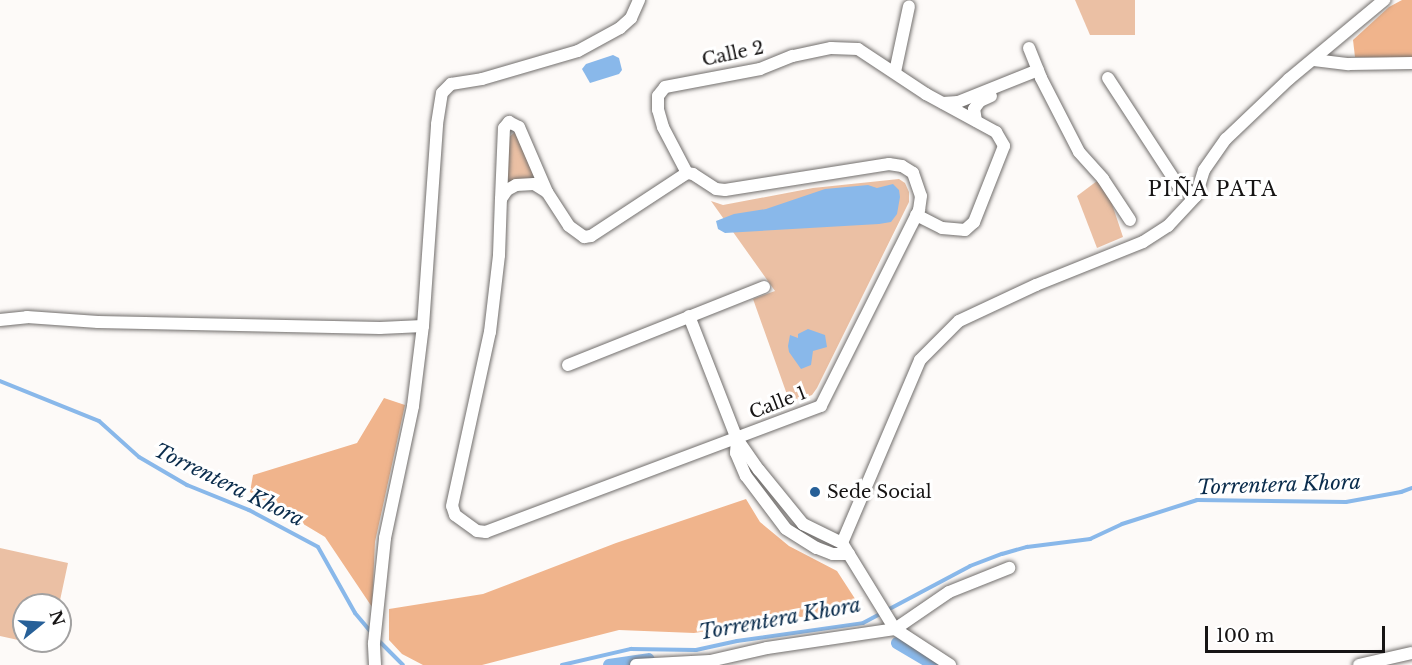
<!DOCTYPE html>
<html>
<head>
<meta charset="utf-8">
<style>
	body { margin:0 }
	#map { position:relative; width:1412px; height:665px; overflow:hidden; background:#fdfaf8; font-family:"Libre Baskerville",serif }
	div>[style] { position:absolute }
	.green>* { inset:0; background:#ebc0a4 }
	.forest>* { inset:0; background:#f0b48c }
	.water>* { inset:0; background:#89b8ea }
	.stream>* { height:4px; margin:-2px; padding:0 2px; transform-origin:2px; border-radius:2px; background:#89b8ea }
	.canal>* { height:12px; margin:-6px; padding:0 6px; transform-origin:6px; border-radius:6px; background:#89b8ea }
	.roads { filter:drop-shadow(0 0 2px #726f6d) drop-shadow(0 0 2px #726f6d) }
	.minor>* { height:12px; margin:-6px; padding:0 6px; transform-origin:6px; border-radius:6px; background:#fff }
	.dots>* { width:16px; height:16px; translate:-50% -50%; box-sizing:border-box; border:3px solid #fff; border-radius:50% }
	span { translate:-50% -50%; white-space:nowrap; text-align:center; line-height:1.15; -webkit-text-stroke:6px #fff; paint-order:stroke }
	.street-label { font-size:18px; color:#161414 }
	.poi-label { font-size:18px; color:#161414 }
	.left { translate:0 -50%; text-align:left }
	.neighbourhood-label { font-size:20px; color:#161414; letter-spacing:1.5px }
	.water-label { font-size:20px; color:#0a2c4c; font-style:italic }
	.north { position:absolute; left:12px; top:593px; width:60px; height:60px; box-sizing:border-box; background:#fff; border:2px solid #a2a1a1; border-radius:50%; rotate:72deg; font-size:16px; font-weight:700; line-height:24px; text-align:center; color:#161414 }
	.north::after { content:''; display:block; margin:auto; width:21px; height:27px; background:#276098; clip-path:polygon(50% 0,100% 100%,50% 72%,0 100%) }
	.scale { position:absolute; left:1205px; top:626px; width:180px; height:27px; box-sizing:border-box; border:3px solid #161414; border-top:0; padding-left:8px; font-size:18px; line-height:21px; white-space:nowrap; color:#161414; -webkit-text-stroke:4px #fff; paint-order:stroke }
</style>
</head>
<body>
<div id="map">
	<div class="green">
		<i style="clip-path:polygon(1075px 0,1135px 0,1135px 35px,1090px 35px)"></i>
		<i style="clip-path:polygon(515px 132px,539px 181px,520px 179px,505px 187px,508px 138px)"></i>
		<i style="clip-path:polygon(899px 179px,905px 183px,909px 192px,909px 202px,817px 388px,812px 395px,790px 403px,753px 299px,775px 291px,711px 201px,723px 205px,813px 188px)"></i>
		<i style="clip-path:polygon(1097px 181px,1111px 201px,1123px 237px,1097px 248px,1077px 196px)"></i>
		<i style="clip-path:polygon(0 548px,68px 563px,59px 605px,24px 605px,24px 641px,52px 641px,50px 647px,0 636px)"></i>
	</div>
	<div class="forest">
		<i style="clip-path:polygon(1402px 0,1412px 0,1412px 59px,1355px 57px,1353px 40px,1389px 7px)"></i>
		<i style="clip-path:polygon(384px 398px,405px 405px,375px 542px,372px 607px,325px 537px,250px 492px,253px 475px,357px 443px)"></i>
		<i style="clip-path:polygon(746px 499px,760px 522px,789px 546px,837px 571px,861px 608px,694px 633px,619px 630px,482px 665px,423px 665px,402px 654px,389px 640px,389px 609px,483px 594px,616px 543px)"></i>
	</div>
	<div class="water">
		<i style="clip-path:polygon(613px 55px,619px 58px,622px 70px,619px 74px,590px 83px,582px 69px,586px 64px)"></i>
		<i style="clip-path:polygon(893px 184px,899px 190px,900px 197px,897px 214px,891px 222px,879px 224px,725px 233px,718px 229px,716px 221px,734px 214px,766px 209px,825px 189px,868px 185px,877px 188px)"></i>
		<i style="clip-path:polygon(808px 329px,825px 335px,827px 347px,813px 351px,811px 365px,801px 369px,789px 352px,788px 346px,790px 335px,798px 338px,798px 334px)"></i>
	</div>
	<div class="stream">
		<i style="left:0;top:381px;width:107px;rotate:22deg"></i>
		<i style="left:99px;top:421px;width:54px;rotate:42deg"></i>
		<i style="left:139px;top:457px;width:56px;rotate:30.3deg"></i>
		<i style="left:187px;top:485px;width:67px;rotate:22deg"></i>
		<i style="left:249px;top:510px;width:78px;rotate:28.2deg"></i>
		<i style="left:318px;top:547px;width:76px;rotate:60.7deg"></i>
		<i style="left:355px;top:613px;width:25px;rotate:50deg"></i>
		<i style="left:378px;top:640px;width:35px;rotate:45deg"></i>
		<i style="left:562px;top:665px;width:71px;rotate:-13.1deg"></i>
		<i style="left:631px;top:649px;width:65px;rotate:0.9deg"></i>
		<i style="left:696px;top:650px;width:42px;rotate:-12.4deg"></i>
		<i style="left:737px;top:641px;width:127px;rotate:-8.1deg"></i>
		<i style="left:863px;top:623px;width:121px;rotate:-28deg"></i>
		<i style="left:970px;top:566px;width:34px;rotate:-21deg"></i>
		<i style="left:1002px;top:554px;width:26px;rotate:-16deg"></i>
		<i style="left:1027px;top:547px;width:64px;rotate:-7.2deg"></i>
		<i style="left:1090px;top:539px;width:35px;rotate:-25deg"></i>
		<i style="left:1122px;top:524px;width:79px;rotate:-17.7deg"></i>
		<i style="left:1197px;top:500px;width:149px;rotate:0.8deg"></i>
		<i style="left:1346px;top:502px;width:56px;rotate:-10.3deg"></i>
		<i style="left:1401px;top:492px;width:12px;rotate:-20deg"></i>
	</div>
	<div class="canal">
		<i style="left:897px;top:643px;width:43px;rotate:30.7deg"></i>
		<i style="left:609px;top:665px;width:40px;rotate:-8.5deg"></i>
	</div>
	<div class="roads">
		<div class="minor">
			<i style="left:1029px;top:48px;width:32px;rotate:68deg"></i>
			<i style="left:1041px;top:78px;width:83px;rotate:62.8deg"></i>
			<i style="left:1079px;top:152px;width:36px;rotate:48deg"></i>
			<i style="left:1103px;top:179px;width:49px;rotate:56.6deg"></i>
			<i style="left:1314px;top:60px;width:35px;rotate:7deg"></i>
			<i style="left:1349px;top:64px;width:63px;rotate:-0.9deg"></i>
			<i style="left:895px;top:72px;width:67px;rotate:-78deg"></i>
			<i style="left:1108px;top:78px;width:126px;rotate:56.9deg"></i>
			<i style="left:1177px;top:184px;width:22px;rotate:32deg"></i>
			<i style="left:943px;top:103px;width:15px;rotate:-4deg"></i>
			<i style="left:958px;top:102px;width:86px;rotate:-21.8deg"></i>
			<i style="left:976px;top:121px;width:12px;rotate:-99deg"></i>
			<i style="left:974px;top:109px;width:10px;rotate:-53deg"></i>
			<i style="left:980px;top:101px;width:12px;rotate:-24deg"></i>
			<i style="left:889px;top:164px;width:13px;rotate:9deg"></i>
			<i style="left:902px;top:166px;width:13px;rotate:32deg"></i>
			<i style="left:913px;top:173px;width:24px;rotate:71deg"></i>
			<i style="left:921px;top:196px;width:14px;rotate:98deg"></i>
			<i style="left:919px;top:210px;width:219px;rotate:116.6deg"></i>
			<i style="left:821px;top:406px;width:358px;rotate:159.4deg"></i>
			<i style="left:486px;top:532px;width:9px;rotate:-174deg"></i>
			<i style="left:477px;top:531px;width:27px;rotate:-144deg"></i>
			<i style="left:455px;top:515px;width:9px;rotate:-108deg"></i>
			<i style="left:452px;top:506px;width:178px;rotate:-77.7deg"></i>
			<i style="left:490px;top:332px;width:78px;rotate:-83.3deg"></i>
			<i style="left:499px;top:255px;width:56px;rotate:-88deg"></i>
			<i style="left:501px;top:199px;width:11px;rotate:-56deg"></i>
			<i style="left:507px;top:190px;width:10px;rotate:-29deg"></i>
			<i style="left:516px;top:185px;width:18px;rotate:-3deg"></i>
			<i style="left:534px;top:184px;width:15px;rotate:32deg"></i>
			<i style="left:547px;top:192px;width:40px;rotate:57.1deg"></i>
			<i style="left:569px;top:226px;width:19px;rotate:36deg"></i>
			<i style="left:584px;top:237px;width:7px;rotate:-8deg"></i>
			<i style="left:591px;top:236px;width:115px;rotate:-33.3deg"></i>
			<i style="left:687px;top:173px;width:6px;rotate:9deg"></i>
			<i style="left:693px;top:174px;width:27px;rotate:33deg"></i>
			<i style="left:716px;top:189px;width:9px;rotate:6deg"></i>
			<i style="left:725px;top:190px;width:166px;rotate:-9deg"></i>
			<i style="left:687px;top:173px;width:52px;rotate:-117.6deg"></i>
			<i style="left:663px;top:127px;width:18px;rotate:-106deg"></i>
			<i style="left:658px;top:110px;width:14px;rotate:-90deg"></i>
			<i style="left:658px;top:96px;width:11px;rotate:-52deg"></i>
			<i style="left:665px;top:87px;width:97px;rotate:-10.7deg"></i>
			<i style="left:760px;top:69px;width:35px;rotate:-22deg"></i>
			<i style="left:793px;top:56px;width:39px;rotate:-12deg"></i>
			<i style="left:831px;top:48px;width:27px;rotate:2deg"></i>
			<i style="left:858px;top:49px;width:82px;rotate:33.5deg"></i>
			<i style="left:926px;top:94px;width:80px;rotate:28.5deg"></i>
			<i style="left:996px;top:132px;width:16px;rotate:60deg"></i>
			<i style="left:1004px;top:146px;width:82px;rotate:111.5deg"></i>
			<i style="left:974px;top:222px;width:12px;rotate:138deg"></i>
			<i style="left:965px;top:230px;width:23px;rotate:-175deg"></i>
			<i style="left:942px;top:228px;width:29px;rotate:-153deg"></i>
			<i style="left:501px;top:199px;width:71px;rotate:-87.6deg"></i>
			<i style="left:504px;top:128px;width:8px;rotate:-50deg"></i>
			<i style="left:509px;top:122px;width:11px;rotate:27deg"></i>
			<i style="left:519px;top:127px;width:71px;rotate:66.7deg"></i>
			<i style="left:689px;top:316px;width:132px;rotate:68.7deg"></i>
			<i style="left:737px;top:439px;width:38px;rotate:55deg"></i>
			<i style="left:759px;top:470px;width:70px;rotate:50.8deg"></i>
			<i style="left:803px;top:524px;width:43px;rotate:26deg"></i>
			<i style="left:842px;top:543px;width:101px;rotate:58.4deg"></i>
			<i style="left:895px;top:629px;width:66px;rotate:33.2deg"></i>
			<i style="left:0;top:320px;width:27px;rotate:-6deg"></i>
			<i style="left:27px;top:317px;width:71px;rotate:4deg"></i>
			<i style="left:98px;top:322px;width:282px;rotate:1.2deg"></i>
			<i style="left:380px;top:328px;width:43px;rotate:-2.7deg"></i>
			<i style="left:568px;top:365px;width:211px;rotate:-21.7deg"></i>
			<i style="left:737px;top:439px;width:14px;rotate:94deg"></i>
			<i style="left:736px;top:453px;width:25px;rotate:67deg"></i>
			<i style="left:746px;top:476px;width:66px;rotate:53deg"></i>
			<i style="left:786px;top:529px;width:36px;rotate:32deg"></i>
			<i style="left:817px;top:548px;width:17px;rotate:21deg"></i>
			<i style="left:833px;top:554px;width:16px"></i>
			<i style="left:842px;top:543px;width:199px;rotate:-66.9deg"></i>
			<i style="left:920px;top:360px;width:55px;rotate:-45deg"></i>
			<i style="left:959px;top:321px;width:85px;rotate:-25.1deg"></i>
			<i style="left:1036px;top:285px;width:115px;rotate:-21.9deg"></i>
			<i style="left:1143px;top:242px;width:30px;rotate:-33deg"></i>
			<i style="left:1168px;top:226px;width:41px;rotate:-47deg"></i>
			<i style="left:1196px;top:196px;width:27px;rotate:-73deg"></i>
			<i style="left:1204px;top:170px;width:38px;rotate:-55deg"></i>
			<i style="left:1226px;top:139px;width:87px;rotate:-43.6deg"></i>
			<i style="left:1289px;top:79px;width:124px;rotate:-39.7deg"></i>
			<i style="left:375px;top:665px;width:22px;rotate:-93deg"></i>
			<i style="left:374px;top:643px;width:106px;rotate:-84deg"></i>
			<i style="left:385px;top:538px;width:135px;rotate:-78deg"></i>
			<i style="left:413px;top:406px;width:81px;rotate:-82.9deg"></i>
			<i style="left:423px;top:326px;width:202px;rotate:-86deg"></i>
			<i style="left:437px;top:124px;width:31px;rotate:-81deg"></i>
			<i style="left:442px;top:93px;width:13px;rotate:-45deg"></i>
			<i style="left:451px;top:84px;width:31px;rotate:-9deg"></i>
			<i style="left:482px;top:79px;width:100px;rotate:-16.3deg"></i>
			<i style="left:578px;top:51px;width:48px;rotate:-28.7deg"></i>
			<i style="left:620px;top:28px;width:15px;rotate:-42deg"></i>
			<i style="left:631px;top:18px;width:20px;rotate:-66deg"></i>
			<i style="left:636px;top:665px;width:74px;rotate:-3.1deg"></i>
			<i style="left:710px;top:661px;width:58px;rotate:-12.8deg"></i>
			<i style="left:767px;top:648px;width:129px;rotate:-8.4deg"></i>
			<i style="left:895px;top:629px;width:65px;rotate:-34.4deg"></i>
			<i style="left:949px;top:592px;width:65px;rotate:-21.8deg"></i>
			<i style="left:1359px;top:665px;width:54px;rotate:-12.8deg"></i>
		</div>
	</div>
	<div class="dots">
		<i style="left:815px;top:492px;background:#276098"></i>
	</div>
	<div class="street-label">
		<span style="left:733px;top:54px;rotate:-12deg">Calle 2</span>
		<span style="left:778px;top:403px;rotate:-21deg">Calle 1</span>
	</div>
	<div class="poi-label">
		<span class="left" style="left:827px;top:492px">Sede Social</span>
	</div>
	<div class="neighbourhood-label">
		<span style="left:1213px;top:189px">PIÑA PATA</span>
	</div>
	<div class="water-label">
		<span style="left:229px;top:485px;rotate:26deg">Torrentera Khora</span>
		<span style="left:1279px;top:485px;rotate:-2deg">Torrentera Khora</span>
		<span style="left:780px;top:619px;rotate:-10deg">Torrentera Khora</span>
	</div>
	<div class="north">N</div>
	<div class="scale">100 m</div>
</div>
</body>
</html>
